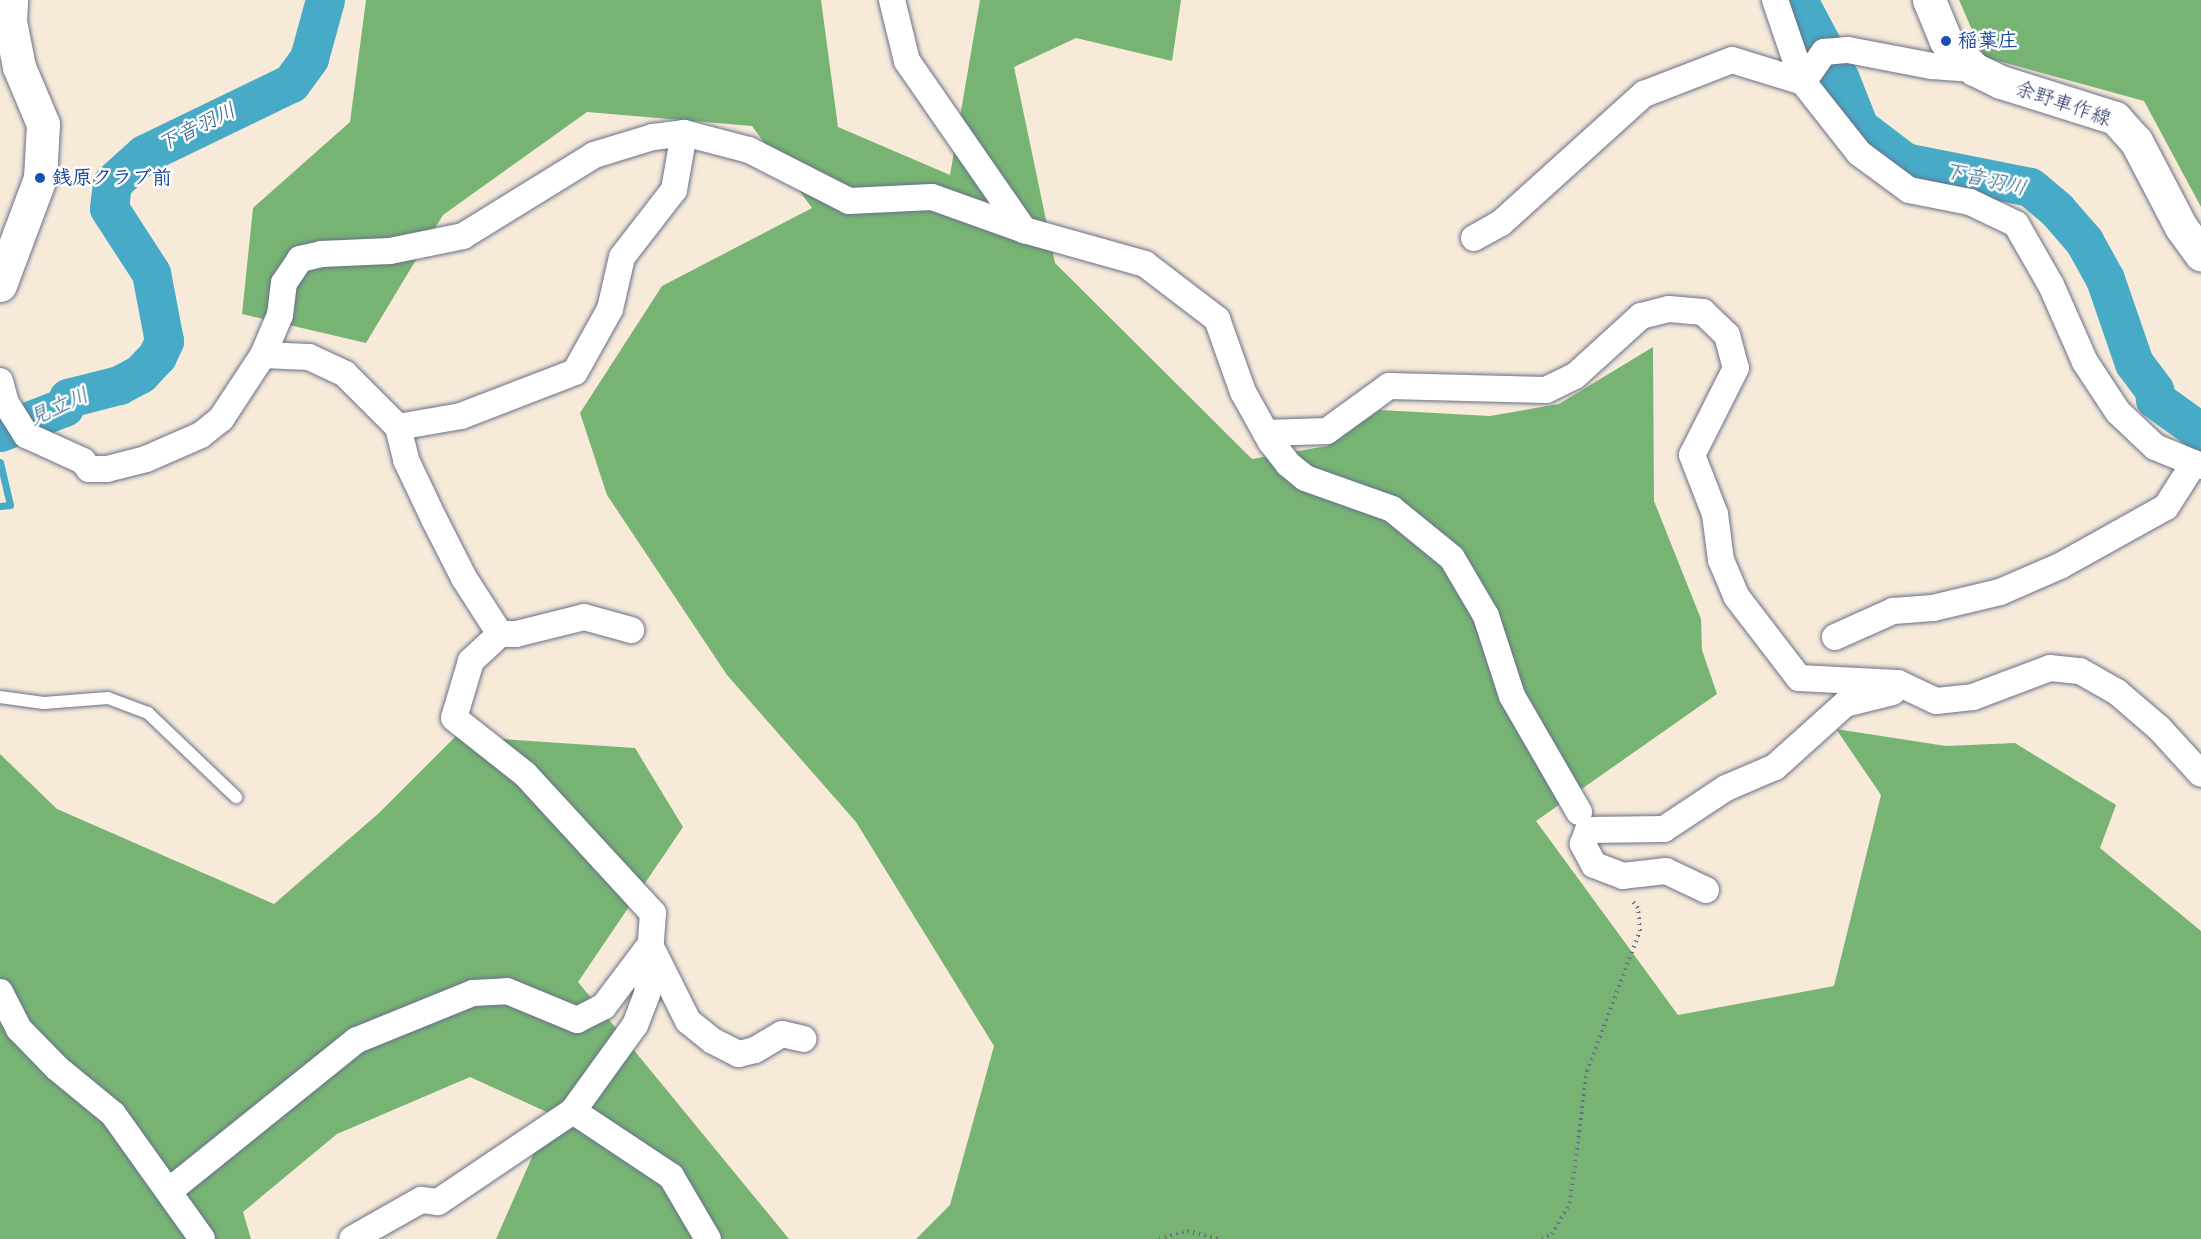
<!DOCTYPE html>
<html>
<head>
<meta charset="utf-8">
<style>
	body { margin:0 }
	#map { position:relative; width:2201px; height:1239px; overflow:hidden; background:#f8ead9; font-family:"Architects Daughter","Klee One",sans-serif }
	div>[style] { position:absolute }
	.forest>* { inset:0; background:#77b474 }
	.stream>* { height:7px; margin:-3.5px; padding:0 3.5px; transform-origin:3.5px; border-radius:3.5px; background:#47abc7 }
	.river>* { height:39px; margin:-19.5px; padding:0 19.5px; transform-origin:19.5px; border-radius:19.5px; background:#47abc7 }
	.path>* { height:4px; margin-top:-2px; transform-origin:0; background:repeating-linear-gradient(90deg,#687089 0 1.5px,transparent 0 6px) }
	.roads { filter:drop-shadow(0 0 2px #687089) drop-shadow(0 0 2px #687089) }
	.service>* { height:12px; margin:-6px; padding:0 6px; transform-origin:6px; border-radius:6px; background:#fff }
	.minor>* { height:26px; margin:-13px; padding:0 13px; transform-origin:13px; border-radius:13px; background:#fff }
	.secondary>* { height:33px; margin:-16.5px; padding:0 16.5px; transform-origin:16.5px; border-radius:16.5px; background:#fff }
	.dots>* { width:16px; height:16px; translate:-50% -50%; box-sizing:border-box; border:3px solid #fff; border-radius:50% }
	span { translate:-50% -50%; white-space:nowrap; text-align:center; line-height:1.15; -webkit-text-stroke:5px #fff; paint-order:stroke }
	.transit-label { font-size:20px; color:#164399; font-weight:700 }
	.left { translate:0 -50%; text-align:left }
	.street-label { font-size:20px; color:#1b2f5e }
	.water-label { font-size:21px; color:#2d6188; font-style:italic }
</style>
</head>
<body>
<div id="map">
	<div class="forest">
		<i style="clip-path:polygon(366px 0,821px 0,838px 127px,950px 175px,980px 0,1181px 0,1172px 61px,1076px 38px,1014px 67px,1055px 263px,1252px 459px,1327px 446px,1380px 410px,1490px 416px,1559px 404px,1653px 347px,1654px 501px,1701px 619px,1702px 650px,1717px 694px,1536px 821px,1678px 1015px,1834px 986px,1881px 795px,1836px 729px,1946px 746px,2015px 743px,2116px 805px,2100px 848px,2201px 931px,2201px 1239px,916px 1239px,950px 1205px,994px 1046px,856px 822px,727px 675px,607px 495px,580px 413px,662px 286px,812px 208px,752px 126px,587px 112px,443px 215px,366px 343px,242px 314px,253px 208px,350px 122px)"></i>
		<i style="clip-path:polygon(1959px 0,2201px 0,2201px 207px,2144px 101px,1984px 57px)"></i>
		<i style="clip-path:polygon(456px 736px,635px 748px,683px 827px,578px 982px,789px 1239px,496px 1239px,551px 1114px,470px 1077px,337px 1134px,243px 1212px,251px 1239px,0 1239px,0 754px,57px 809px,274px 904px,379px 813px)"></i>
	</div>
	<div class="stream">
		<i style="left:0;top:435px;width:2px;rotate:-63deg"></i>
		<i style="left:0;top:462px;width:44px;rotate:76.9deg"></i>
		<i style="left:10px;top:505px;width:10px;rotate:174deg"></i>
	</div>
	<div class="river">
		<i style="left:1798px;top:0;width:89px;rotate:62deg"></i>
		<i style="left:1840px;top:79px;width:52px;rotate:68.4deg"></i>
		<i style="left:1859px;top:127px;width:58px;rotate:37.3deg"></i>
		<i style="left:1905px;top:162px;width:127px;rotate:11.3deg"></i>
		<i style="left:2030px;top:187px;width:35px;rotate:40deg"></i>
		<i style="left:2057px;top:210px;width:41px;rotate:48.9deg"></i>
		<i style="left:2084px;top:241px;width:43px;rotate:61.1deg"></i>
		<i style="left:2105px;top:279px;width:89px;rotate:71deg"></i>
		<i style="left:2134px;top:363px;width:34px;rotate:53deg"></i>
		<i style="left:2154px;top:390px;width:9px;rotate:84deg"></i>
		<i style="left:2155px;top:399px;width:57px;rotate:35.7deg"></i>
		<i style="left:0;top:432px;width:69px;rotate:-21.3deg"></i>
		<i style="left:64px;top:407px;width:10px;rotate:-66deg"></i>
		<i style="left:68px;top:398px;width:53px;rotate:-14.3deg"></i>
		<i style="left:119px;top:385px;width:24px;rotate:-28deg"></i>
		<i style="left:140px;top:374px;width:25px;rotate:-47deg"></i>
		<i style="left:157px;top:356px;width:17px;rotate:-65deg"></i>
		<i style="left:164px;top:341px;width:69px;rotate:-100.8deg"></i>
		<i style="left:151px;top:273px;width:77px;rotate:-122.9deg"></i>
		<i style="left:109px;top:208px;width:25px;rotate:-83deg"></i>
		<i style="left:112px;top:183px;width:43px;rotate:-42.2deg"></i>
		<i style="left:144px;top:154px;width:163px;rotate:-25.8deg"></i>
		<i style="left:291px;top:83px;width:31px;rotate:-54deg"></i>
		<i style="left:309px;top:58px;width:60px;rotate:-74.6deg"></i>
	</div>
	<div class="path">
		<i style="left:1159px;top:1239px;width:29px;rotate:-16deg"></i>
		<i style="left:1187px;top:1231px;width:35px;rotate:13deg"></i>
		<i style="left:1542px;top:1239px;width:11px;rotate:-27deg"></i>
		<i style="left:1552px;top:1234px;width:36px;rotate:-60deg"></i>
		<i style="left:1570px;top:1203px;width:133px;rotate:-82.7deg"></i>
		<i style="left:1587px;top:1071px;width:150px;rotate:-69.3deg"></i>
		<i style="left:1640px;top:931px;width:23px;rotate:-95deg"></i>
		<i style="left:1638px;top:908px;width:11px;rotate:-128deg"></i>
	</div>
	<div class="roads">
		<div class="service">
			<i style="left:0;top:697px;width:44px;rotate:7.8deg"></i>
			<i style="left:44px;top:703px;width:64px;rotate:-4.5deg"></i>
			<i style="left:108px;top:698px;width:43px;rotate:20.6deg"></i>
			<i style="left:148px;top:713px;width:122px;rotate:43.7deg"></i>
		</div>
		<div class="minor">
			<i style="left:892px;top:0;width:63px;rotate:76.2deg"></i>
			<i style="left:907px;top:61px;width:206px;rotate:55.3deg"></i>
			<i style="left:1775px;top:0;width:87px;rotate:71.1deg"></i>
			<i style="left:1803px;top:82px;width:90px;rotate:51.7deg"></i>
			<i style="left:1859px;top:153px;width:62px;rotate:36.5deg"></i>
			<i style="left:1909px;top:190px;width:62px;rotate:11.1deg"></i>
			<i style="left:1970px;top:202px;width:51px;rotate:25.6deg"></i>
			<i style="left:2016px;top:224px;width:70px;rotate:60.2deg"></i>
			<i style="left:2051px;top:285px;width:84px;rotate:66.2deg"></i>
			<i style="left:2085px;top:362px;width:60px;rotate:56.6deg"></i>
			<i style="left:2118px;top:412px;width:51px;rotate:43.4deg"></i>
			<i style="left:2155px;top:447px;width:50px;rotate:22.4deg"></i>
			<i style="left:1803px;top:82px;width:37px;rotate:-55deg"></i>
			<i style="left:1824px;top:52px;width:24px;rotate:-5deg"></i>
			<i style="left:1848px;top:50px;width:86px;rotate:10.8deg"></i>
			<i style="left:1932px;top:66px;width:42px;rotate:4.1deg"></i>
			<i style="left:1474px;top:238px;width:31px;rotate:-29deg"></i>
			<i style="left:1501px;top:223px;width:193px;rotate:-42.1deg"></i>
			<i style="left:1644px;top:94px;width:94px;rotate:-21.1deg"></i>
			<i style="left:1732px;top:60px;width:74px;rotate:17.2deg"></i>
			<i style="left:263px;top:355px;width:43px;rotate:-67deg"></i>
			<i style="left:280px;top:315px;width:32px;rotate:-83deg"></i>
			<i style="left:284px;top:283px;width:29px;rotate:-56deg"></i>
			<i style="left:300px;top:259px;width:22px;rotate:-13deg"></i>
			<i style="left:321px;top:254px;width:69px;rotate:-2.5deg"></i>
			<i style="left:390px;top:251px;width:75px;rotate:-11.6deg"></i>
			<i style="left:463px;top:236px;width:154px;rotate:-31.7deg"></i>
			<i style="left:594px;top:155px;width:62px;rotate:-17deg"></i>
			<i style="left:653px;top:137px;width:31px;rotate:-7deg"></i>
			<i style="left:0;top:381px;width:23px;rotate:75deg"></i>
			<i style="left:6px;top:403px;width:38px;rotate:58deg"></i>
			<i style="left:26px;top:435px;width:63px;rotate:24.5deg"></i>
			<i style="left:83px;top:461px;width:10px;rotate:53deg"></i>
			<i style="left:89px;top:469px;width:18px"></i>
			<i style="left:107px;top:469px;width:40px;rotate:-14.4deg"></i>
			<i style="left:146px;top:459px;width:60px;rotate:-23.6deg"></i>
			<i style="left:201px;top:435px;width:26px;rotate:-39deg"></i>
			<i style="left:221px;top:419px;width:77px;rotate:-56.7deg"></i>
			<i style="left:263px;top:355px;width:46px;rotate:2.5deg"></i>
			<i style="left:309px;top:357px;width:40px;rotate:25deg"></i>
			<i style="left:345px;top:374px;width:75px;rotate:45deg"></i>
			<i style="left:398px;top:427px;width:34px;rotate:76deg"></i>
			<i style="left:406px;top:460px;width:65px;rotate:64.6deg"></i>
			<i style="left:434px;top:519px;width:66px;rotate:63deg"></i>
			<i style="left:464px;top:578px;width:67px;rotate:57.3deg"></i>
			<i style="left:500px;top:634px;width:40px;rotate:137deg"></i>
			<i style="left:471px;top:661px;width:59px;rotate:106.6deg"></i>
			<i style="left:454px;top:718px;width:90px;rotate:38.3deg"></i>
			<i style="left:525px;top:774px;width:189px;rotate:47.4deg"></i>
			<i style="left:653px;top:913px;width:81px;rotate:94.2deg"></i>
			<i style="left:647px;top:994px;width:33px;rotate:111deg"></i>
			<i style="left:635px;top:1025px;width:106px;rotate:125.8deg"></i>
			<i style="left:573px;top:1111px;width:163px;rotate:146deg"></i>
			<i style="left:438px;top:1202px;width:17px;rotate:-173deg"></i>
			<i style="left:421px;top:1200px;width:79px;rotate:150.5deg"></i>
			<i style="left:398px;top:427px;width:64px;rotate:-9.9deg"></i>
			<i style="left:461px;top:416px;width:122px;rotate:-21.1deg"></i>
			<i style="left:575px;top:372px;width:72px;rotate:-60.9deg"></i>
			<i style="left:610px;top:309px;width:53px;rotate:-77deg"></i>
			<i style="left:622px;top:257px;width:85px;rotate:-52.2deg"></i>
			<i style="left:674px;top:190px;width:58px;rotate:-80deg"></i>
			<i style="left:684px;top:133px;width:67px;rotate:14.7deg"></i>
			<i style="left:749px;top:150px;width:112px;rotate:27deg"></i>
			<i style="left:849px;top:201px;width:83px;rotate:-2.8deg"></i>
			<i style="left:932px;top:197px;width:98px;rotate:19.7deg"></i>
			<i style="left:1024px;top:230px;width:126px;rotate:15.7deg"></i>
			<i style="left:1145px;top:264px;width:91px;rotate:37.4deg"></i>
			<i style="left:1217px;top:319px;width:77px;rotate:70.4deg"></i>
			<i style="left:1243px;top:392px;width:57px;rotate:60.8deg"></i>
			<i style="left:1271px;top:442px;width:28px;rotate:52deg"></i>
			<i style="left:1288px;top:464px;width:22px;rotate:39deg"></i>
			<i style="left:1305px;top:478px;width:92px;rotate:19.6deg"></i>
			<i style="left:1392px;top:509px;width:77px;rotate:39.2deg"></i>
			<i style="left:1452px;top:558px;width:67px;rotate:59.6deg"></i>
			<i style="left:1486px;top:616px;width:84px;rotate:72deg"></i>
			<i style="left:1512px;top:696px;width:134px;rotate:60deg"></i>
			<i style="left:1266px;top:433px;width:61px;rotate:-1.9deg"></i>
			<i style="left:1327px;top:431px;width:77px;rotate:-36deg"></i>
			<i style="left:1389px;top:386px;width:157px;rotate:1.5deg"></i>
			<i style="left:1546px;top:390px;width:32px;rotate:-26deg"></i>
			<i style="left:1575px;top:376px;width:89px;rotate:-42.3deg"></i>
			<i style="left:1641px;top:316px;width:29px;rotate:-14deg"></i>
			<i style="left:1669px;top:309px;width:34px;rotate:5deg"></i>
			<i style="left:1703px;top:312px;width:33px;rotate:44deg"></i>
			<i style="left:1727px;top:335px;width:34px;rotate:75deg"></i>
			<i style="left:1736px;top:368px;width:97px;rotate:116.8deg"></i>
			<i style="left:1692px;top:455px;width:63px;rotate:68.7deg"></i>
			<i style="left:1715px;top:514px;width:46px;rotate:82.6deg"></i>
			<i style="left:1721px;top:560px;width:39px;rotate:67deg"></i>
			<i style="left:1736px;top:596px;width:103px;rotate:52.5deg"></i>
			<i style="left:1799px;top:678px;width:99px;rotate:2.9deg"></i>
			<i style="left:1898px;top:683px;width:42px;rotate:25.3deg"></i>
			<i style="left:1936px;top:701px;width:37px;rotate:-6deg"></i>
			<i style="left:1973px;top:697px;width:82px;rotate:-20.6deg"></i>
			<i style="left:2050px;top:668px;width:30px;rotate:6deg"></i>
			<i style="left:2080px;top:671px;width:43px;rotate:29.6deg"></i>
			<i style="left:2117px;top:692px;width:55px;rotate:40.6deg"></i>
			<i style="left:2159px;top:728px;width:62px;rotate:47.6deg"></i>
			<i style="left:500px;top:634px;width:16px"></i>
			<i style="left:516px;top:634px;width:70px;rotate:-14deg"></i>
			<i style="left:584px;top:617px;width:49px;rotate:15.5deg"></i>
			<i style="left:1835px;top:637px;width:64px;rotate:-24.1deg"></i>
			<i style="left:1893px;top:611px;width:40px;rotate:-4.3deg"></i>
			<i style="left:1933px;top:608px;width:69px;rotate:-13.4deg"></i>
			<i style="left:2000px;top:592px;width:65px;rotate:-23.4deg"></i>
			<i style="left:2060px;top:566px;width:121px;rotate:-29.1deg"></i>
			<i style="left:2166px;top:507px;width:52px;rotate:-57.5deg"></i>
			<i style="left:1706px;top:890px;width:44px;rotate:-154.6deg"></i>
			<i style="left:1666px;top:871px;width:43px;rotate:173.4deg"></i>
			<i style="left:1623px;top:876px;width:31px;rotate:-159deg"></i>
			<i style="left:1594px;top:865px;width:24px;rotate:-118deg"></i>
			<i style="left:1583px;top:844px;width:15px;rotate:-70deg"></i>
			<i style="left:1588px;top:830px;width:76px;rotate:-0.8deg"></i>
			<i style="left:1664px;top:829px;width:74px;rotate:-33.5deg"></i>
			<i style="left:1726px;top:788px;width:53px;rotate:-23.2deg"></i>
			<i style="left:1775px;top:767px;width:94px;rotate:-42deg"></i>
			<i style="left:1845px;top:704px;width:49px;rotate:-14deg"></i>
			<i style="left:0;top:992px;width:42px;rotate:62.8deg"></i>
			<i style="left:19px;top:1029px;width:54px;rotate:45.7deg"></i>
			<i style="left:57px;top:1068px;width:72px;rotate:39.4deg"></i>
			<i style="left:113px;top:1114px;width:153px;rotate:54.5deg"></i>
			<i style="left:573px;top:1111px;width:118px;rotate:33.6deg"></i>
			<i style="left:671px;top:1176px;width:73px;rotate:59.6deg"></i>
			<i style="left:169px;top:1191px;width:241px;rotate:-38.8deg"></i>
			<i style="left:357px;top:1040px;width:125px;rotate:-22.1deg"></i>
			<i style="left:473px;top:993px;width:34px;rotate:-3deg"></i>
			<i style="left:507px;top:991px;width:76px;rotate:22.5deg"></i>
			<i style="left:577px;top:1020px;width:30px;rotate:-27deg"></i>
			<i style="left:604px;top:1006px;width:76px;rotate:-53deg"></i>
			<i style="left:650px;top:945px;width:85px;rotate:63.4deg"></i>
			<i style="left:688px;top:1021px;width:32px;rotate:39deg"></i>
			<i style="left:713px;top:1041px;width:29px;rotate:27deg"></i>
			<i style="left:739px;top:1054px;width:16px;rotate:-14deg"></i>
			<i style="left:755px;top:1050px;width:31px;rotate:-31deg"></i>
			<i style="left:782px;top:1034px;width:22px;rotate:13deg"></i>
		</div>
		<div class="secondary">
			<i style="left:1929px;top:0;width:44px;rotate:67.5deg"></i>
			<i style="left:1946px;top:41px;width:40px;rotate:45deg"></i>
			<i style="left:1974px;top:69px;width:30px;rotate:26deg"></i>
			<i style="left:2001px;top:82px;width:120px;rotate:17.5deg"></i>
			<i style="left:2115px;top:118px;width:31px;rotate:48deg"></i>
			<i style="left:2136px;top:141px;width:97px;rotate:62.4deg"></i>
			<i style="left:2181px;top:227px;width:34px;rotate:54deg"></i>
			<i style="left:0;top:285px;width:114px;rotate:-69.5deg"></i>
			<i style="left:40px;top:178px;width:54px;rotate:-86.8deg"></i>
			<i style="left:43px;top:124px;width:62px;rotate:-112.8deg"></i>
			<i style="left:19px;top:67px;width:47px;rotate:-101.1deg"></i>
			<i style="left:10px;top:21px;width:21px;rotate:-87deg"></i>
		</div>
	</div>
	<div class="dots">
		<i style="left:1946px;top:41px;background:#1a4fb4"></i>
		<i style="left:40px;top:178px;background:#1a4fb4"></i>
	</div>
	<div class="transit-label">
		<span class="left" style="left:1958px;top:41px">稲葉庄</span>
		<span class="left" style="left:52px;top:178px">銭原クラブ前</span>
	</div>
	<div class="street-label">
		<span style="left:2063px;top:104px;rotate:19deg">余野車作線</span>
	</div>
	<div class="water-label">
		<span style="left:197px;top:128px;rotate:-26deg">下音羽川</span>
		<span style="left:1985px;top:180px;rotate:13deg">下音羽川</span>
		<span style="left:59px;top:407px;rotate:-24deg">見立川</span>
	</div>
</div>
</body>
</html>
